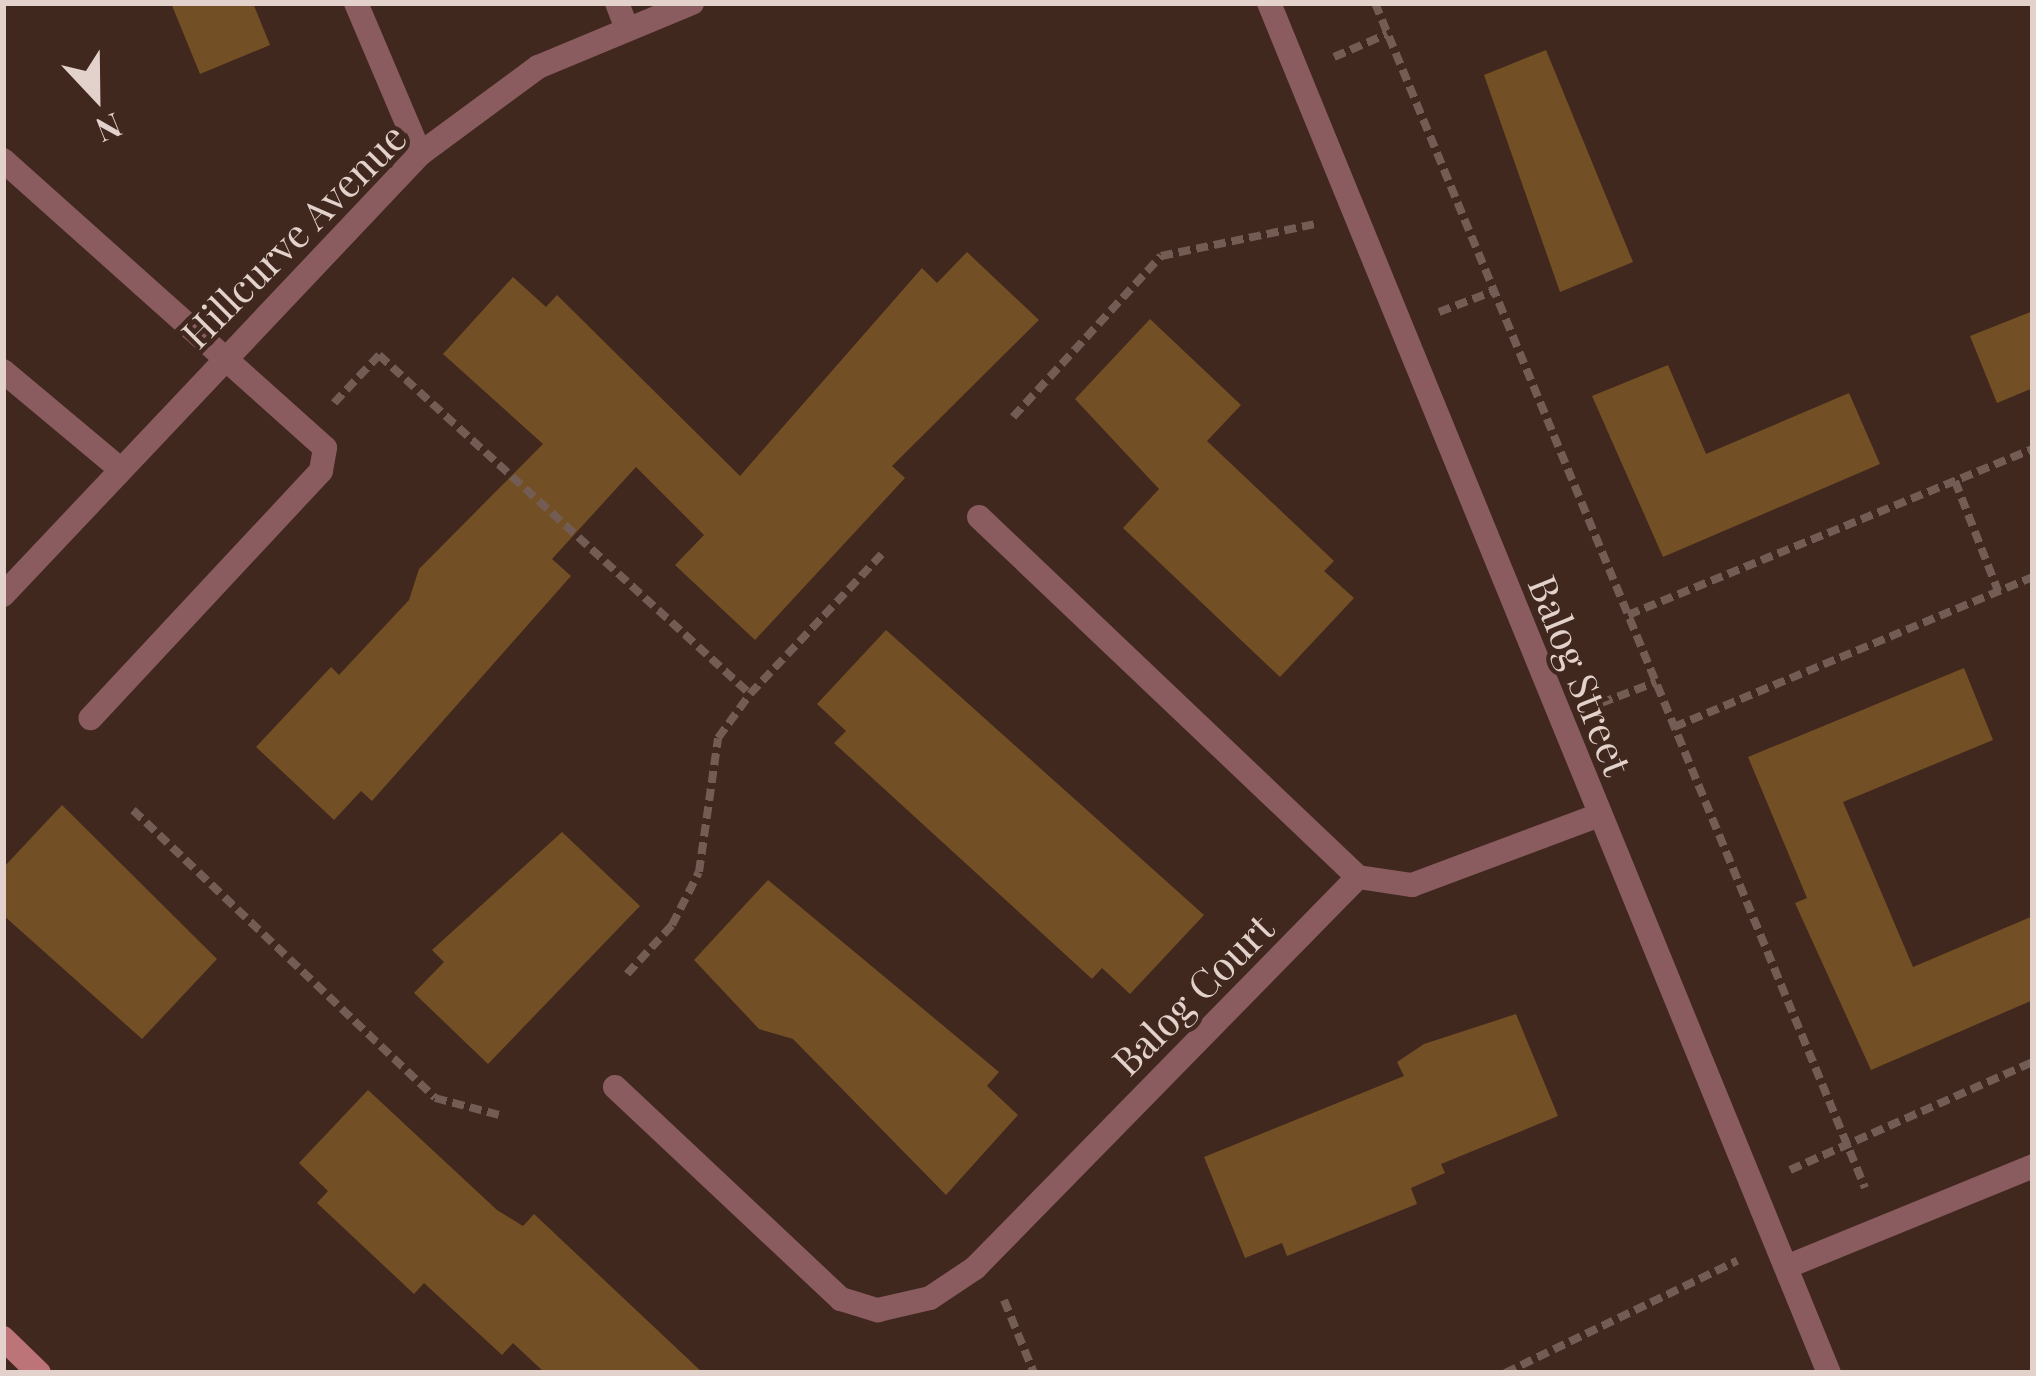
<!DOCTYPE html>
<html>
<head>
<meta charset="utf-8">
<style>
	body { margin:0 }
	#map { position:relative; width:2036px; height:1376px; overflow:hidden; background:#41281e; font-family:"Playfair Display",serif }
	div>[style] { position:absolute }
	.building>* { inset:0; background:#724f24 }
	.path>* { height:8px; margin-top:-4px; transform-origin:0; background:repeating-linear-gradient(90deg,#735c54 0 12px,transparent 0 18px) }
	.lane>* { height:24px; margin:-12px; padding:0 12px; transform-origin:12px; border-radius:12px; background:#8a5c5f }
	.street>* { height:24px; margin:-12px; padding:0 12px; transform-origin:12px; border-radius:12px; background:#8a5c5f }
	.secondary>* { height:24px; margin:-12px; padding:0 12px; transform-origin:12px; border-radius:12px; background:#bd7478 }
	span { translate:-50% -50%; white-space:nowrap; text-align:center; line-height:1.15; -webkit-text-stroke:9px #41281e; paint-order:stroke }
	.street-label { font-size:39px; color:#e3d2cc }
	.frame { position:absolute; inset:0; border:6px solid #e3d2cc; pointer-events:none }
	.north { position:absolute; left:36px; top:36px; width:120px; height:120px; -webkit-text-stroke:9px #41281e; paint-order:stroke; rotate:158deg; font-size:33px; font-weight:700; line-height:48px; text-align:center; color:#e3d2cc }
	.north::after { content:''; display:block; margin:auto; width:42px; height:54px; background:#e3d2cc; clip-path:polygon(50% 0,100% 100%,50% 72%,0 100%) }
</style>
</head>
<body>
<div id="map">
	<div class="building">
		<i style="clip-path:polygon(171px 3px,253px 3px,270px 45px,200px 74px)"></i>
		<i style="clip-path:polygon(1546px 50px,1633px 262px,1560px 292px,1484px 75px)"></i>
		<i style="clip-path:polygon(967px 252px,1039px 320px,892px 466px,905px 478px,755px 640px,675px 565px,704px 535px,636px 467px,552px 559px,571px 576px,372px 801px,361px 791px,334px 820px,256px 747px,331px 667px,339px 675px,409px 600px,419px 569px,543px 444px,443px 354px,513px 277px,546px 307px,557px 295px,740px 476px,922px 268px,937px 283px)"></i>
		<i style="clip-path:polygon(2033px 311px,2033px 388px,1997px 403px,1970px 336px)"></i>
		<i style="clip-path:polygon(1150px 319px,1241px 405px,1207px 441px,1334px 561px,1324px 571px,1354px 598px,1280px 677px,1123px 528px,1159px 489px,1075px 399px)"></i>
		<i style="clip-path:polygon(1668px 365px,1706px 454px,1849px 393px,1880px 464px,1663px 557px,1592px 396px)"></i>
		<i style="clip-path:polygon(886px 630px,1204px 915px,1130px 994px,1102px 968px,1092px 979px,834px 743px,846px 731px,817px 704px)"></i>
		<i style="clip-path:polygon(1964px 668px,1993px 740px,1843px 802px,1913px 967px,2033px 916px,2033px 1000px,1871px 1070px,1795px 903px,1807px 898px,1748px 757px)"></i>
		<i style="clip-path:polygon(62px 805px,217px 959px,142px 1039px,3px 915px,3px 868px)"></i>
		<i style="clip-path:polygon(562px 832px,640px 906px,488px 1064px,414px 993px,444px 962px,432px 950px)"></i>
		<i style="clip-path:polygon(768px 880px,999px 1072px,987px 1086px,1018px 1115px,946px 1195px,793px 1039px,759px 1029px,694px 960px)"></i>
		<i style="clip-path:polygon(1516px 1014px,1558px 1116px,1441px 1164px,1445px 1173px,1411px 1188px,1417px 1204px,1287px 1256px,1282px 1243px,1245px 1258px,1204px 1157px,1404px 1076px,1397px 1062px,1424px 1044px)"></i>
		<i style="clip-path:polygon(368px 1090px,497px 1210px,523px 1226px,534px 1214px,703px 1373px,545px 1373px,513px 1343px,502px 1355px,424px 1283px,414px 1294px,317px 1203px,328px 1191px,299px 1163px)"></i>
	</div>
	<div class="path">
		<i style="left:1375px;top:3px;width:1282px;rotate:67.53deg"></i>
		<i style="left:1334px;top:57px;width:58px;rotate:-23.5deg"></i>
		<i style="left:1439px;top:312px;width:59px;rotate:-20.9deg"></i>
		<i style="left:334px;top:403px;width:66px;rotate:-46.8deg"></i>
		<i style="left:379px;top:355px;width:503px;rotate:42.42deg"></i>
		<i style="left:750px;top:694px;width:192px;rotate:-46.7deg"></i>
		<i style="left:1013px;top:417px;width:219px;rotate:-47.4deg"></i>
		<i style="left:1161px;top:256px;width:157px;rotate:-11.7deg"></i>
		<i style="left:1955px;top:481px;width:118px;rotate:68.6deg"></i>
		<i style="left:1628px;top:615px;width:438px;rotate:-22.3deg"></i>
		<i style="left:1601px;top:703px;width:59px;rotate:-20.9deg"></i>
		<i style="left:1674px;top:727px;width:389px;rotate:-22.7deg"></i>
		<i style="left:133px;top:810px;width:417px;rotate:43.6deg"></i>
		<i style="left:435px;top:1098px;width:66px;rotate:14.9deg"></i>
		<i style="left:627px;top:974px;width:67px;rotate:-47.4deg"></i>
		<i style="left:672px;top:925px;width:59px;rotate:-63deg"></i>
		<i style="left:699px;top:872px;width:135px;rotate:-81.9deg"></i>
		<i style="left:718px;top:738px;width:54px;rotate:-54deg"></i>
		<i style="left:1790px;top:1170px;width:266px;rotate:-24deg"></i>
		<i style="left:1004px;top:1300px;width:79px;rotate:67.7deg"></i>
		<i style="left:1505px;top:1373px;width:258px;rotate:-25.8deg"></i>
	</div>
	<div class="lane">
		<i style="left:356px;top:3px;width:164px;rotate:67deg"></i>
		<i style="left:617px;top:3px;width:28px;rotate:69deg"></i>
		<i style="left:3px;top:160px;width:432px;rotate:41.8deg"></i>
		<i style="left:325px;top:448px;width:23px;rotate:100deg"></i>
		<i style="left:321px;top:471px;width:338px;rotate:133deg"></i>
		<i style="left:3px;top:371px;width:151px;rotate:39.9deg"></i>
		<i style="left:979px;top:517px;width:523px;rotate:43.53deg"></i>
		<i style="left:615px;top:1087px;width:310px;rotate:43.2deg"></i>
		<i style="left:841px;top:1299px;width:39px;rotate:17deg"></i>
		<i style="left:878px;top:1310px;width:53px;rotate:-13deg"></i>
		<i style="left:930px;top:1298px;width:54px;rotate:-33.7deg"></i>
		<i style="left:975px;top:1268px;width:547px;rotate:-45.59deg"></i>
		<i style="left:1358px;top:877px;width:55px;rotate:8.4deg"></i>
		<i style="left:1412px;top:885px;width:200px;rotate:-20.5deg"></i>
	</div>
	<div class="street">
		<i style="left:1269px;top:3px;width:1480px;rotate:67.77deg"></i>
		<i style="left:3px;top:595px;width:607px;rotate:-46.6deg"></i>
		<i style="left:420px;top:154px;width:147px;rotate:-36.4deg"></i>
		<i style="left:538px;top:67px;width:167px;rotate:-22.6deg"></i>
		<i style="left:1786px;top:1267px;width:267px;rotate:-22.2deg"></i>
	</div>
	<div class="secondary">
		<i style="left:3px;top:1338px;width:50px;rotate:44.2deg"></i>
	</div>
	<div class="street-label">
		<span style="left:293px;top:235px;rotate:-45deg">Hillcurve Avenue</span>
		<span style="left:1581px;top:675px;rotate:68deg">Balog Street</span>
		<span style="left:1192px;top:994px;rotate:-45deg">Balog Court</span>
	</div>
	<div class="frame"></div>
	<div class="north">N</div>
</div>
</body>
</html>
